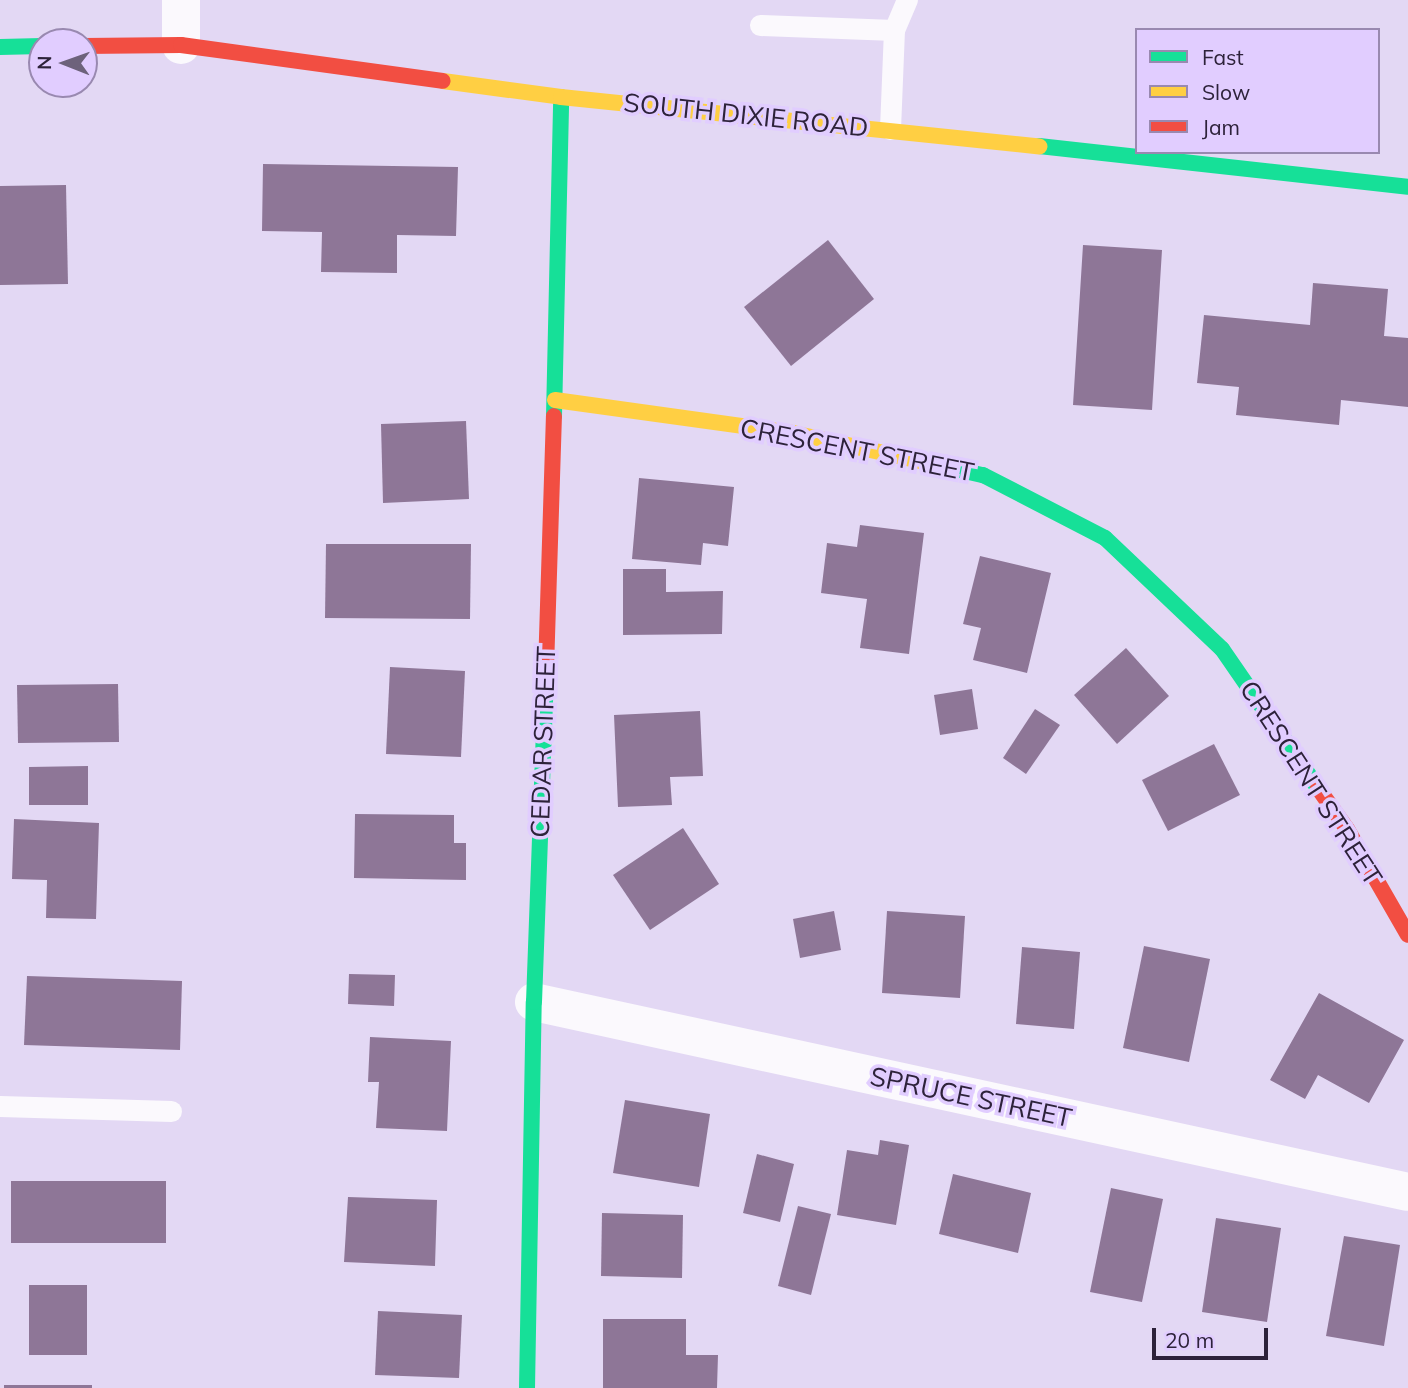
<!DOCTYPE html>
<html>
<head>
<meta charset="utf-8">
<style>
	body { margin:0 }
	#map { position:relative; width:1408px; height:1388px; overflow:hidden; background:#e3d8f4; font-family:Mulish,sans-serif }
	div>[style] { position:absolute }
	.building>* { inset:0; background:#8e7697 }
	.lane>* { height:21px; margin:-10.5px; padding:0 10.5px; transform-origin:10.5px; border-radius:10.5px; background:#fbf9fd }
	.street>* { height:38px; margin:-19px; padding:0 19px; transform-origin:19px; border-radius:19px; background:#fbf9fd }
	.fast>* { height:16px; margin:-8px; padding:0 8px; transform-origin:8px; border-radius:8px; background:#16e098 }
	.slow>* { height:16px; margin:-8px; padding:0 8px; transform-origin:8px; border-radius:8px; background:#ffcf43 }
	.jam>* { height:16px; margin:-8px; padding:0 8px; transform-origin:8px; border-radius:8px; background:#f24e42 }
	span { translate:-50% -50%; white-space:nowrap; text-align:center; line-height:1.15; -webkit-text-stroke:7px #e1cdff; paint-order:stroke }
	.street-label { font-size:26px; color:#2d223a }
	.legend { position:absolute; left:1135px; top:28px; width:245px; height:126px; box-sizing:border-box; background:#e1cdff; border:2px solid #9989b0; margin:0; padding:9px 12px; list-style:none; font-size:21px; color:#2d223a }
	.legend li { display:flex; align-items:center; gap:14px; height:35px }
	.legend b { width:35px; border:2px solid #9989b0 }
	.north { position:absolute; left:28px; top:28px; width:70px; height:70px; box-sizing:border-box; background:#e1cdff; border:2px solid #9989b0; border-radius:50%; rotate:271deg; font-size:19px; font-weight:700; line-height:28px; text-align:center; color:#2d223a }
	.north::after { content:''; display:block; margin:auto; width:24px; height:32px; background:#6d627b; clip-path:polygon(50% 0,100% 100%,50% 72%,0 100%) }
	.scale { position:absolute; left:1152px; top:1328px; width:116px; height:32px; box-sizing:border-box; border:4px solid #2d223a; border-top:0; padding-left:9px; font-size:21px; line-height:24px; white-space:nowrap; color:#2d223a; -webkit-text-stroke:5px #e1cdff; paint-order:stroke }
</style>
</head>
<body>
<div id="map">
	<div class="building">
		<i style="clip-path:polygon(263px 164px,458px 167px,456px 236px,397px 235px,397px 273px,321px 272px,322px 232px,262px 231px)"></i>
		<i style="clip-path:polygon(66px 185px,68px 284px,0 285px,0 186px)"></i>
		<i style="clip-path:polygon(828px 240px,874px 299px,791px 366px,744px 307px)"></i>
		<i style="clip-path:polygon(1083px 245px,1162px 250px,1152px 410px,1073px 405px)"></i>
		<i style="clip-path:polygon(1313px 283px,1388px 289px,1384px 336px,1408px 338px,1408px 407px,1341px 400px,1339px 425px,1236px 415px,1239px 387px,1197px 383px,1204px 315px,1310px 325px)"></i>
		<i style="clip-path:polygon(466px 421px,469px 499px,383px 503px,381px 424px)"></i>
		<i style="clip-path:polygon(639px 478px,734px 487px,728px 546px,703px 543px,701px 565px,632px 559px)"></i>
		<i style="clip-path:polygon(860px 525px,924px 533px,909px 654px,860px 648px,867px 599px,821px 593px,827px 543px,857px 547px)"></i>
		<i style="clip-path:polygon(326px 544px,471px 544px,470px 619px,325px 618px)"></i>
		<i style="clip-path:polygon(980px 556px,1051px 573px,1027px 673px,973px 660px,981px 628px,963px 624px)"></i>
		<i style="clip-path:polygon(623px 569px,666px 569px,666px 592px,723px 591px,722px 634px,623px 635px)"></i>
		<i style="clip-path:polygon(1126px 648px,1169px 696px,1117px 744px,1074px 695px)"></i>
		<i style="clip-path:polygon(390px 667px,465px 671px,461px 757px,386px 754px)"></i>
		<i style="clip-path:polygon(118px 684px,119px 742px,18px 743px,17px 685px)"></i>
		<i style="clip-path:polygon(972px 689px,978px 729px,940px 735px,934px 695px)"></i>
		<i style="clip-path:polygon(1035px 709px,1060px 725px,1026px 774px,1003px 758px)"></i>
		<i style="clip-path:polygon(700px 711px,703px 776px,670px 777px,672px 805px,618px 807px,614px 715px)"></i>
		<i style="clip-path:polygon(1214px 744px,1240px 795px,1168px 831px,1142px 780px)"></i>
		<i style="clip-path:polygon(88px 766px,88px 805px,29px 805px,29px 767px)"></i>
		<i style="clip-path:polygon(355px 814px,454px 815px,454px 843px,466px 843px,466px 880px,354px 878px)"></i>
		<i style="clip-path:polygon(14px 819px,99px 823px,96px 919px,46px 918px,47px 880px,12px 879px)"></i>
		<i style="clip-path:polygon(683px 828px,719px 884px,650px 930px,613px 875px)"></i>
		<i style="clip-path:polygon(834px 911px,841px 950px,800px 958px,793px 919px)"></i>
		<i style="clip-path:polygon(887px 911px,965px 916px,960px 998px,882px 993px)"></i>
		<i style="clip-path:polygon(1144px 946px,1210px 959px,1189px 1062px,1123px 1048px)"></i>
		<i style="clip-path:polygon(1022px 947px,1080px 952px,1074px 1029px,1016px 1024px)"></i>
		<i style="clip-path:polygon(349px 974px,395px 975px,394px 1006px,348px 1004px)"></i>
		<i style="clip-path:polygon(27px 976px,182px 981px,180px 1050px,24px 1045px)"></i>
		<i style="clip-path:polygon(1319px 993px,1404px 1040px,1369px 1103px,1318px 1075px,1305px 1099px,1270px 1080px)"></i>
		<i style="clip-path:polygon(370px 1037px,451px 1041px,447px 1131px,376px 1128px,379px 1082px,368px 1082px)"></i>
		<i style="clip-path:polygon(625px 1100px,710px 1114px,699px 1187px,613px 1173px)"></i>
		<i style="clip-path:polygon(880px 1140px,909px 1145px,896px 1225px,837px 1215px,847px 1150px,878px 1155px)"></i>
		<i style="clip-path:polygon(757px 1154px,794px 1164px,780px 1222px,743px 1213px)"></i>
		<i style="clip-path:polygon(953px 1174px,1031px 1193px,1018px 1253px,939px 1234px)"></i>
		<i style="clip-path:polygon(11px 1181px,166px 1181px,166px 1243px,11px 1243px)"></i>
		<i style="clip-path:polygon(1111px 1188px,1163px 1199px,1142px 1302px,1090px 1292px)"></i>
		<i style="clip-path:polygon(348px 1197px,437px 1200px,435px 1266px,344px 1262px)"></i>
		<i style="clip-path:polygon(798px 1206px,831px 1214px,811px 1295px,778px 1286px)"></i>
		<i style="clip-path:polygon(602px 1213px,683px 1215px,682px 1278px,601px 1276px)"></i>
		<i style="clip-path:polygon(1216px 1218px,1281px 1228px,1267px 1322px,1202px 1312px)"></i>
		<i style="clip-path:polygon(1344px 1236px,1400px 1245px,1384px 1346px,1326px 1336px)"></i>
		<i style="clip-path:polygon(29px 1285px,87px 1285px,87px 1355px,29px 1355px)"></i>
		<i style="clip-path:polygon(378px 1311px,462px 1315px,459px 1378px,375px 1375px)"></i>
		<i style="clip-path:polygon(603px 1319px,686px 1319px,686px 1355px,718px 1355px,717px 1388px,603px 1388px)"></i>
		<i style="clip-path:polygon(4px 1385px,92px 1385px,92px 1388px,4px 1388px)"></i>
	</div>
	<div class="lane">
		<i style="left:760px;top:25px;width:134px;rotate:2.1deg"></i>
		<i style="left:890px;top:129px;width:99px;rotate:-87.7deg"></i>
		<i style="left:894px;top:30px;width:33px;rotate:-67deg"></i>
		<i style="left:0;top:1106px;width:171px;rotate:1.7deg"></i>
	</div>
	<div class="street">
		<i style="left:181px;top:0;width:45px;rotate:90deg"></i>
		<i style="left:534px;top:1002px;width:894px;rotate:12.26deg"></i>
	</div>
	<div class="fast">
		<i style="left:0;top:47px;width:42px;rotate:-1.4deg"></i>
		<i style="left:1039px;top:146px;width:371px;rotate:6.3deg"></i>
		<i style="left:554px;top:416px;width:319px;rotate:-88.7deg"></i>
		<i style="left:947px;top:467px;width:37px;rotate:13deg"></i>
		<i style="left:983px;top:475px;width:137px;rotate:27.3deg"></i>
		<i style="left:1105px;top:538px;width:161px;rotate:43.5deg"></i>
		<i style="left:1222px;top:649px;width:169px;rotate:55.4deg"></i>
		<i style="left:527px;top:1388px;width:386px;rotate:-89deg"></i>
		<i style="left:534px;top:1002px;width:333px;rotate:-87.9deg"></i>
	</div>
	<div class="slow">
		<i style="left:443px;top:81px;width:119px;rotate:7.7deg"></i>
		<i style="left:561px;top:97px;width:481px;rotate:5.9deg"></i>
		<i style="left:555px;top:400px;width:240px;rotate:7.9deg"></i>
		<i style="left:793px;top:433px;width:158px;rotate:12.4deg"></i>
	</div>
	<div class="jam">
		<i style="left:84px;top:46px;width:97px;rotate:-0.6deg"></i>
		<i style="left:181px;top:45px;width:264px;rotate:7.8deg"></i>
		<i style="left:546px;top:669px;width:253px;rotate:-88.2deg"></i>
		<i style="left:1318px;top:788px;width:50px;rotate:54.7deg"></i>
		<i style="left:1347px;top:829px;width:122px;rotate:60.1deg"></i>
	</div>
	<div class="street-label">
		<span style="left:746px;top:115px;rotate:6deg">SOUTH DIXIE ROAD</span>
		<span style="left:857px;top:450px;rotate:11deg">CRESCENT STREET</span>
		<span style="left:543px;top:742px;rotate:-88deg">CEDAR STREET</span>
		<span style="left:1311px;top:783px;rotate:57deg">CRESCENT STREET</span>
		<span style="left:971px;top:1097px;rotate:12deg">SPRUCE STREET</span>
	</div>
	<ul class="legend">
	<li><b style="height:9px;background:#16e098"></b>Fast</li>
	<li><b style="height:9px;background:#ffcf43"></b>Slow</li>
	<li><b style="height:9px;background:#f24e42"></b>Jam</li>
	</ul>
	<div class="north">N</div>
	<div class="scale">20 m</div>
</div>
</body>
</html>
